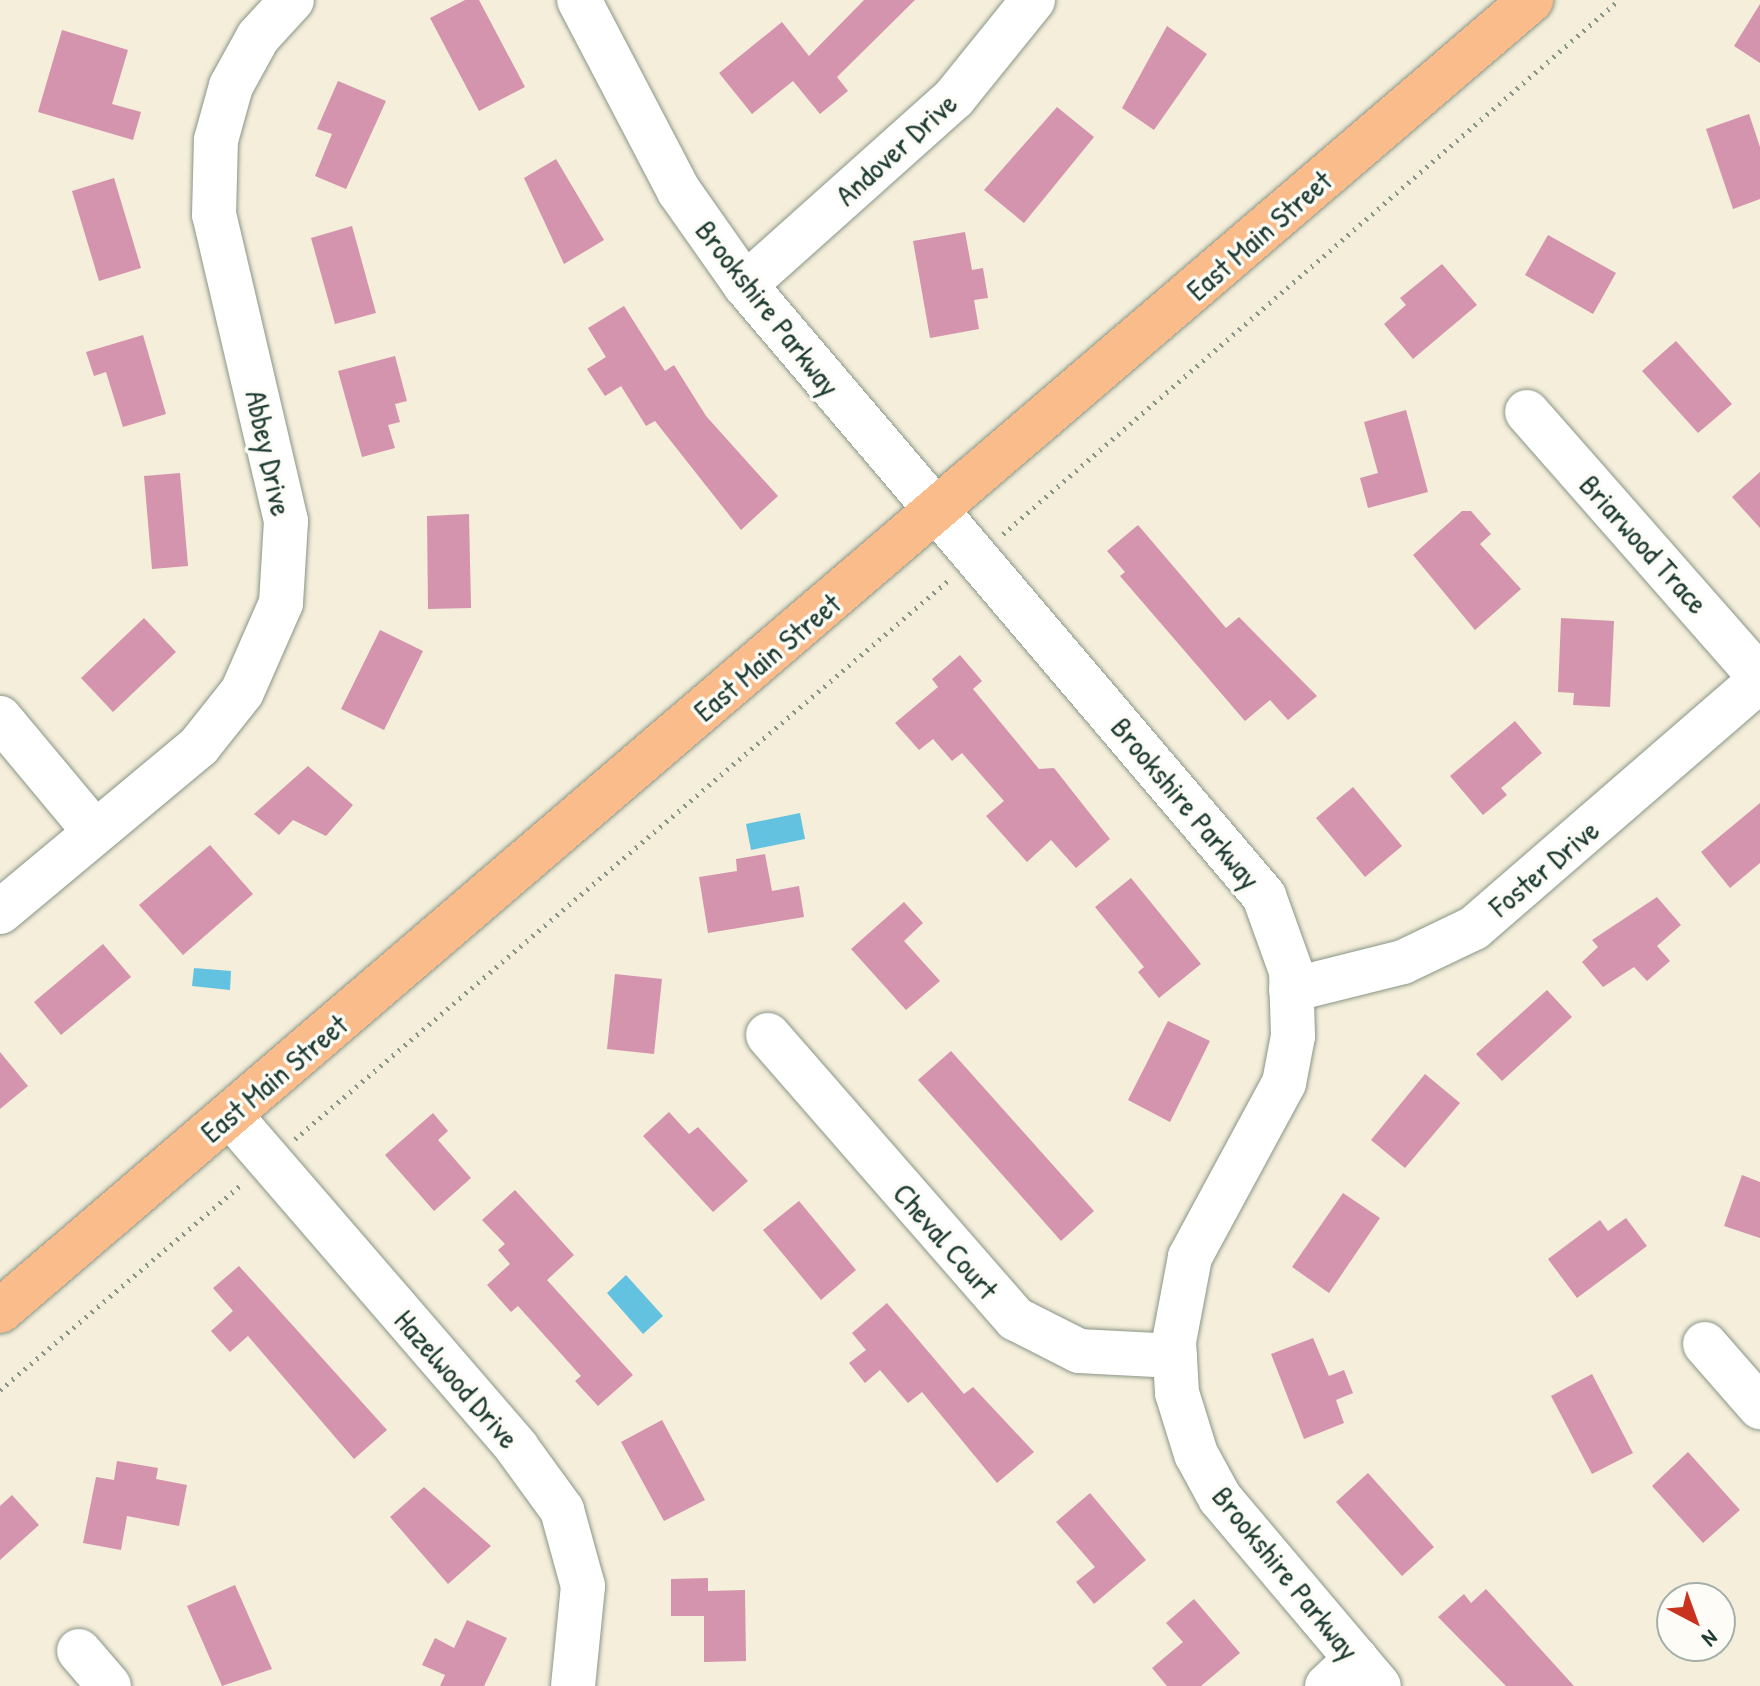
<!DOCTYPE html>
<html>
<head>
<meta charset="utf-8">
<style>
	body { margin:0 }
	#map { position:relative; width:1760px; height:1686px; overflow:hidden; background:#f4eeda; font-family:"Patrick Hand",sans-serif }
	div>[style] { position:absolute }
	.water>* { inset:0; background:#62c2e0 }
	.building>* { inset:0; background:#d494ad }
	.path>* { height:5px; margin-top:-2.5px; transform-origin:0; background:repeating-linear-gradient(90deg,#8a9687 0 2px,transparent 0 8px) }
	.roads { filter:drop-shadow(0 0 2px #8a9687) drop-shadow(0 0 2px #8a9687) }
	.minor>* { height:44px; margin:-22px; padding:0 22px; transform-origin:22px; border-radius:22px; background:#fff }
	.major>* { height:44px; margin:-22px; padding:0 22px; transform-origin:22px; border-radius:22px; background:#f9bc8a }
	span { translate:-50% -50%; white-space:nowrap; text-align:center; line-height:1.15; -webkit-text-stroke:7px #fdfcf7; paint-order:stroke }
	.street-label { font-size:30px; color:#1f3d34 }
	.north { position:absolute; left:1656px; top:1582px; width:80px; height:80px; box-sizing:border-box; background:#fdfcf7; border:2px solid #a4b0a9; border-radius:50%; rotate:139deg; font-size:22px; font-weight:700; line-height:32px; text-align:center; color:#1f3d34 }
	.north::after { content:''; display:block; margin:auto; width:28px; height:36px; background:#c8321e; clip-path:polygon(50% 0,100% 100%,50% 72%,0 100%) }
</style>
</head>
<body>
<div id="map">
	<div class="water">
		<i style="clip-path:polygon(800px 813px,805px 839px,751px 850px,746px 824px)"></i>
		<i style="clip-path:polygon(194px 968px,231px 971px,230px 990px,192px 986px)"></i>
		<i style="clip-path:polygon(626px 1275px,663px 1316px,643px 1334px,607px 1293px)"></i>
	</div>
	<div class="building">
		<i style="clip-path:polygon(465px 0,479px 0,525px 87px,479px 111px,430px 18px)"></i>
		<i style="clip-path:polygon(864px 0,915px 0,837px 77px,848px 91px,820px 114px,793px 81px,752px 114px,719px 73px,782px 22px,809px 56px)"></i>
		<i style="clip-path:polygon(1760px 4px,1760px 63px,1734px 46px)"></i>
		<i style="clip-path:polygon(1167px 26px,1207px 54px,1154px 130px,1122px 108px)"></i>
		<i style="clip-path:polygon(62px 30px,128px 50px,112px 104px,141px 112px,133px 140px,38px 112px)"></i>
		<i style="clip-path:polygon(338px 81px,386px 101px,346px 189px,315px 176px,332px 134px,317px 129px)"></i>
		<i style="clip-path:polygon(1057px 107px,1094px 137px,1024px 223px,984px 190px)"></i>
		<i style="clip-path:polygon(1749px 114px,1760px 147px,1760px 199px,1733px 209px,1706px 129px)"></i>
		<i style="clip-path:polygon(556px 159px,604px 240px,564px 264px,524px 178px)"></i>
		<i style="clip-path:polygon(114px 178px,141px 268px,99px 281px,72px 191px)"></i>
		<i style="clip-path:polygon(352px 226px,376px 313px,335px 324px,311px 238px)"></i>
		<i style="clip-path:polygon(965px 232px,972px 270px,983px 268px,988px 298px,974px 300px,979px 329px,930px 338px,913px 241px)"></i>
		<i style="clip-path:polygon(1548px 235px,1616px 273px,1593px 314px,1525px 275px)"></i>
		<i style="clip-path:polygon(1442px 264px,1477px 305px,1413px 359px,1384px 324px,1406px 305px,1400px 298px)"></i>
		<i style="clip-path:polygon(624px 306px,665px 371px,674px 365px,706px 416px,778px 496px,741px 530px,655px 421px,646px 426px,621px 386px,605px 396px,587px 369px,606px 357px,588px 328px)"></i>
		<i style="clip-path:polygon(143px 335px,166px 414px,123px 427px,106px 372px,94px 376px,86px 352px)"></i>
		<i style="clip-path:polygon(1676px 341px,1732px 404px,1698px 433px,1642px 371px)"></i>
		<i style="clip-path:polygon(395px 356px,407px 401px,395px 404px,400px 422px,388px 425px,395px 448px,362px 457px,338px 371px)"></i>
		<i style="clip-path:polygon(1406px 410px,1428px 492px,1368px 508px,1360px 478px,1378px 473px,1364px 422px)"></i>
		<i style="clip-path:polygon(1760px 472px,1760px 528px,1732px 497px)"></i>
		<i style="clip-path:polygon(180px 473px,188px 566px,152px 569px,144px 476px)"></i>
		<i style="clip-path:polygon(1462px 511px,1471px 511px,1491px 534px,1480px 544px,1521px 589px,1475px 630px,1413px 555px)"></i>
		<i style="clip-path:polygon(469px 514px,471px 608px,428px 609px,427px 516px)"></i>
		<i style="clip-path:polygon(1138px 525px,1226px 628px,1239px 617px,1317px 696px,1288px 720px,1270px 700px,1245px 721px,1120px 576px,1125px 572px,1107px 551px)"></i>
		<i style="clip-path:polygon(144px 618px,176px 652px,113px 712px,81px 678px)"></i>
		<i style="clip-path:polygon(1561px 618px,1614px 621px,1610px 707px,1573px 705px,1574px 693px,1558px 692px)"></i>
		<i style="clip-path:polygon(380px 630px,423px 651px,384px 730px,341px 709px)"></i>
		<i style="clip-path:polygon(960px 655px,982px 681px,973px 689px,1039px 769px,1054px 768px,1110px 839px,1076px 868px,1051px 840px,1027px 862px,986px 816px,1004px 801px,962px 753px,952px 761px,933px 739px,919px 750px,895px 723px,938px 687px,932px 679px)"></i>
		<i style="clip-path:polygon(1515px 721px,1542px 753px,1501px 788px,1507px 795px,1483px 815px,1450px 776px)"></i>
		<i style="clip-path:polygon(308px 766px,353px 805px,326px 836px,293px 820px,279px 835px,254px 814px)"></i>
		<i style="clip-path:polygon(1353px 787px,1402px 846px,1365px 877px,1316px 818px)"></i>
		<i style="clip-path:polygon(1760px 803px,1760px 863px,1730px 888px,1701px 852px)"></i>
		<i style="clip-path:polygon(210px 845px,253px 894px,183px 955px,139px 905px)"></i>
		<i style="clip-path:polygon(765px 854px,772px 891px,799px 886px,804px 917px,708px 933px,699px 877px,737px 871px,736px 859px)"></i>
		<i style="clip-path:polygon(1131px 878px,1201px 964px,1159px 998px,1138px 972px,1144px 967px,1095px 907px)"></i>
		<i style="clip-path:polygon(1657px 897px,1681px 925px,1657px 946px,1670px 961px,1647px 981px,1634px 967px,1603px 987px,1582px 962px,1598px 947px,1592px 940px)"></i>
		<i style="clip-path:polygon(904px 902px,923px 923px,904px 941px,940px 981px,906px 1010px,851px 949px)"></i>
		<i style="clip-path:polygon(103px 944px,131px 977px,61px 1035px,34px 1002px)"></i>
		<i style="clip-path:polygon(615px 974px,662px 979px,654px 1054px,607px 1049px)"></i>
		<i style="clip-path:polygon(1547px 990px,1572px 1017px,1502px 1081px,1476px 1054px)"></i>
		<i style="clip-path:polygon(1168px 1021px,1210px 1041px,1170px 1122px,1128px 1100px)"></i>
		<i style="clip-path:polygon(951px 1051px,1094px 1211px,1061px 1241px,918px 1080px)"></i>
		<i style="clip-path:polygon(0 1052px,28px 1086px,0 1109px)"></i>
		<i style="clip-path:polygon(1425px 1074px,1460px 1103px,1405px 1168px,1371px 1140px)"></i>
		<i style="clip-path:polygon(669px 1112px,689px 1134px,698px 1127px,748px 1181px,713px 1212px,643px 1136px)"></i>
		<i style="clip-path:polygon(433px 1113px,448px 1131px,438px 1140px,471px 1178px,434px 1211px,385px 1155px)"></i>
		<i style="clip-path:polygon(1742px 1175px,1760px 1182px,1760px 1238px,1724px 1226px)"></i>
		<i style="clip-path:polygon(515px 1190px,574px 1255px,547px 1280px,633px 1375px,598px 1406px,575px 1381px,581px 1376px,518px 1306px,511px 1312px,487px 1285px,510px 1264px,498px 1250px,505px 1244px,482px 1220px)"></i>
		<i style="clip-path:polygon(1343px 1193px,1380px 1218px,1329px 1293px,1292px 1267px)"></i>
		<i style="clip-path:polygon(799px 1201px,856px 1270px,821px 1300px,763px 1230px)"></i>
		<i style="clip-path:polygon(1626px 1218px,1647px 1246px,1577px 1298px,1548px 1259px,1600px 1220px,1608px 1231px)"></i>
		<i style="clip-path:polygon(239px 1266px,387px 1430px,354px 1459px,248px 1336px,230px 1352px,211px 1331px,233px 1311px,213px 1288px)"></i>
		<i style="clip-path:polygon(887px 1303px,964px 1394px,973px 1387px,1034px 1452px,997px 1483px,922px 1392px,908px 1403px,880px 1370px,865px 1383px,849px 1363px,866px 1350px,852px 1333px)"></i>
		<i style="clip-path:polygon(1313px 1338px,1329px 1376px,1344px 1370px,1353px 1393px,1336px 1400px,1344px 1423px,1304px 1439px,1271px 1354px)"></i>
		<i style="clip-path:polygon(1592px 1374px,1633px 1453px,1592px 1474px,1551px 1396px)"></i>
		<i style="clip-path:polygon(662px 1420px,705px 1500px,664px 1521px,621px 1442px)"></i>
		<i style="clip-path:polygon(1688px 1452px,1740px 1510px,1703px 1543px,1652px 1486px)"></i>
		<i style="clip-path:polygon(117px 1461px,158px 1468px,156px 1479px,187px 1485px,179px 1526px,127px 1516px,121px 1550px,83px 1543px,96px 1477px,114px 1480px)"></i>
		<i style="clip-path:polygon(1368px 1473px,1434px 1547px,1402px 1576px,1336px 1502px)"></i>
		<i style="clip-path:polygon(424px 1487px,491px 1546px,448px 1584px,390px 1517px)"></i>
		<i style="clip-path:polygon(1090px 1493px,1146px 1560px,1094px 1604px,1076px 1582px,1095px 1567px,1056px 1522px)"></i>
		<i style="clip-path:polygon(12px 1495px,39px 1525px,0 1560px,0 1506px)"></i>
		<i style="clip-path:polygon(708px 1578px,708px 1591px,745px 1590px,746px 1661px,704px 1662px,704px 1616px,671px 1616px,671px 1579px)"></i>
		<i style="clip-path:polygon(235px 1585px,272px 1669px,222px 1686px,187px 1606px)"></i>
		<i style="clip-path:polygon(1486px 1589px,1574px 1686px,1506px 1686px,1438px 1617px,1464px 1594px,1471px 1603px)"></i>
		<i style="clip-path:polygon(1194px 1599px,1240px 1653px,1201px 1686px,1167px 1686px,1152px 1668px,1183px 1642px,1166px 1623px)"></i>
		<i style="clip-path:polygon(467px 1620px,507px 1638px,484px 1686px,440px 1686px,445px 1675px,422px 1665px,435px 1638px,454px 1648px)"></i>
	</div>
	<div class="path">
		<i style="left:1003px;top:534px;width:815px;rotate:-40.92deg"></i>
		<i style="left:295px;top:1139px;width:862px;rotate:-40.53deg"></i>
		<i style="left:0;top:1390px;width:319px;rotate:-40.4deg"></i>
	</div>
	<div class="roads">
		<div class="minor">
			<i style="left:579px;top:0;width:216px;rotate:62.4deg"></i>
			<i style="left:679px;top:191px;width:115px;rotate:54.9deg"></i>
			<i style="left:745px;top:285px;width:802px;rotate:49.65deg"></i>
			<i style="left:1264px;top:896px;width:80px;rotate:70.2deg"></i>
			<i style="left:1291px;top:971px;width:65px;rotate:88.2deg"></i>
			<i style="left:1293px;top:1036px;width:48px;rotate:100.8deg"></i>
			<i style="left:1284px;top:1083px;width:198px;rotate:118.4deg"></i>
			<i style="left:1190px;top:1257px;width:86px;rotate:100.7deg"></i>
			<i style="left:1174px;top:1342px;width:51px;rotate:86.6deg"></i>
			<i style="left:1177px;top:1393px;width:64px;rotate:72.7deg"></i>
			<i style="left:1196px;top:1454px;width:50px;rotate:61.4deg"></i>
			<i style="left:1220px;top:1498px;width:246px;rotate:49.8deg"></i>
			<i style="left:745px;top:285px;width:280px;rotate:-41.8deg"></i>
			<i style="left:954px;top:98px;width:126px;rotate:-51.1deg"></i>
			<i style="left:1527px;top:412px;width:353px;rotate:48.7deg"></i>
			<i style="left:0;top:718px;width:147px;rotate:50.2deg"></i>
			<i style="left:0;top:912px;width:259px;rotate:-39.8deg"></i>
			<i style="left:199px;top:746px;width:69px;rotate:-51.5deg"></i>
			<i style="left:242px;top:692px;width:97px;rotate:-66.3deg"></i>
			<i style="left:281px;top:603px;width:82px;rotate:-86.5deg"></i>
			<i style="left:286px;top:521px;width:314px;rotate:-103.2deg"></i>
			<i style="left:214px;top:215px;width:75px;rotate:-88.5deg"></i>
			<i style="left:216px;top:140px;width:56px;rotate:-74.5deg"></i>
			<i style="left:231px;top:86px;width:56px;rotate:-61.1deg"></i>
			<i style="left:258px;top:37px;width:50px;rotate:-47.4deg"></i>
			<i style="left:1291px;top:990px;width:115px;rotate:-14deg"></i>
			<i style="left:1403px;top:962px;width:79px;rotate:-25.6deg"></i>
			<i style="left:1474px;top:928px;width:379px;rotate:-40.9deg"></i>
			<i style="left:768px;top:1035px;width:377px;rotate:48.9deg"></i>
			<i style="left:1016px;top:1319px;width:71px;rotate:26.9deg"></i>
			<i style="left:1079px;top:1351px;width:96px;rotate:3deg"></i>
			<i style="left:230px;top:1115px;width:440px;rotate:49.2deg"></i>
			<i style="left:517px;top:1448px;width:77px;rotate:54deg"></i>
			<i style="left:562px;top:1510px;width:79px;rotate:74.6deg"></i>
			<i style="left:583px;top:1586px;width:100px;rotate:95.7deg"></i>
			<i style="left:1705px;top:1344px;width:84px;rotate:48.9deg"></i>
			<i style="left:79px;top:1651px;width:46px;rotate:49.4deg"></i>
			<i style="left:1327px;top:1686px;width:40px;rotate:-43deg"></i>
		</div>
		<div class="major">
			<i style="left:0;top:1311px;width:2016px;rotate:-40.57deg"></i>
		</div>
	</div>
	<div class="street-label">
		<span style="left:896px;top:149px;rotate:-42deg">Andover Drive</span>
		<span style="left:1259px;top:235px;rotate:-41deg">East Main Street</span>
		<span style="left:768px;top:308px;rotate:52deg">Brookshire Parkway</span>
		<span style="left:269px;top:453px;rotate:78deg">Abbey Drive</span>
		<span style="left:1644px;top:544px;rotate:48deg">Briarwood Trace</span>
		<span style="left:767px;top:657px;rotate:-40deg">East Main Street</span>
		<span style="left:1186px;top:803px;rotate:50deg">Brookshire Parkway</span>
		<span style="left:1544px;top:868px;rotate:-40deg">Foster Drive</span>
		<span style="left:274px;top:1078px;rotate:-40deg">East Main Street</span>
		<span style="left:946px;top:1241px;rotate:49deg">Cheval Court</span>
		<span style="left:457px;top:1379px;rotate:49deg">Hazelwood Drive</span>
		<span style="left:1286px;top:1573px;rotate:51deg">Brookshire Parkway</span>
	</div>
	<div class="north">N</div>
</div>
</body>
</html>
